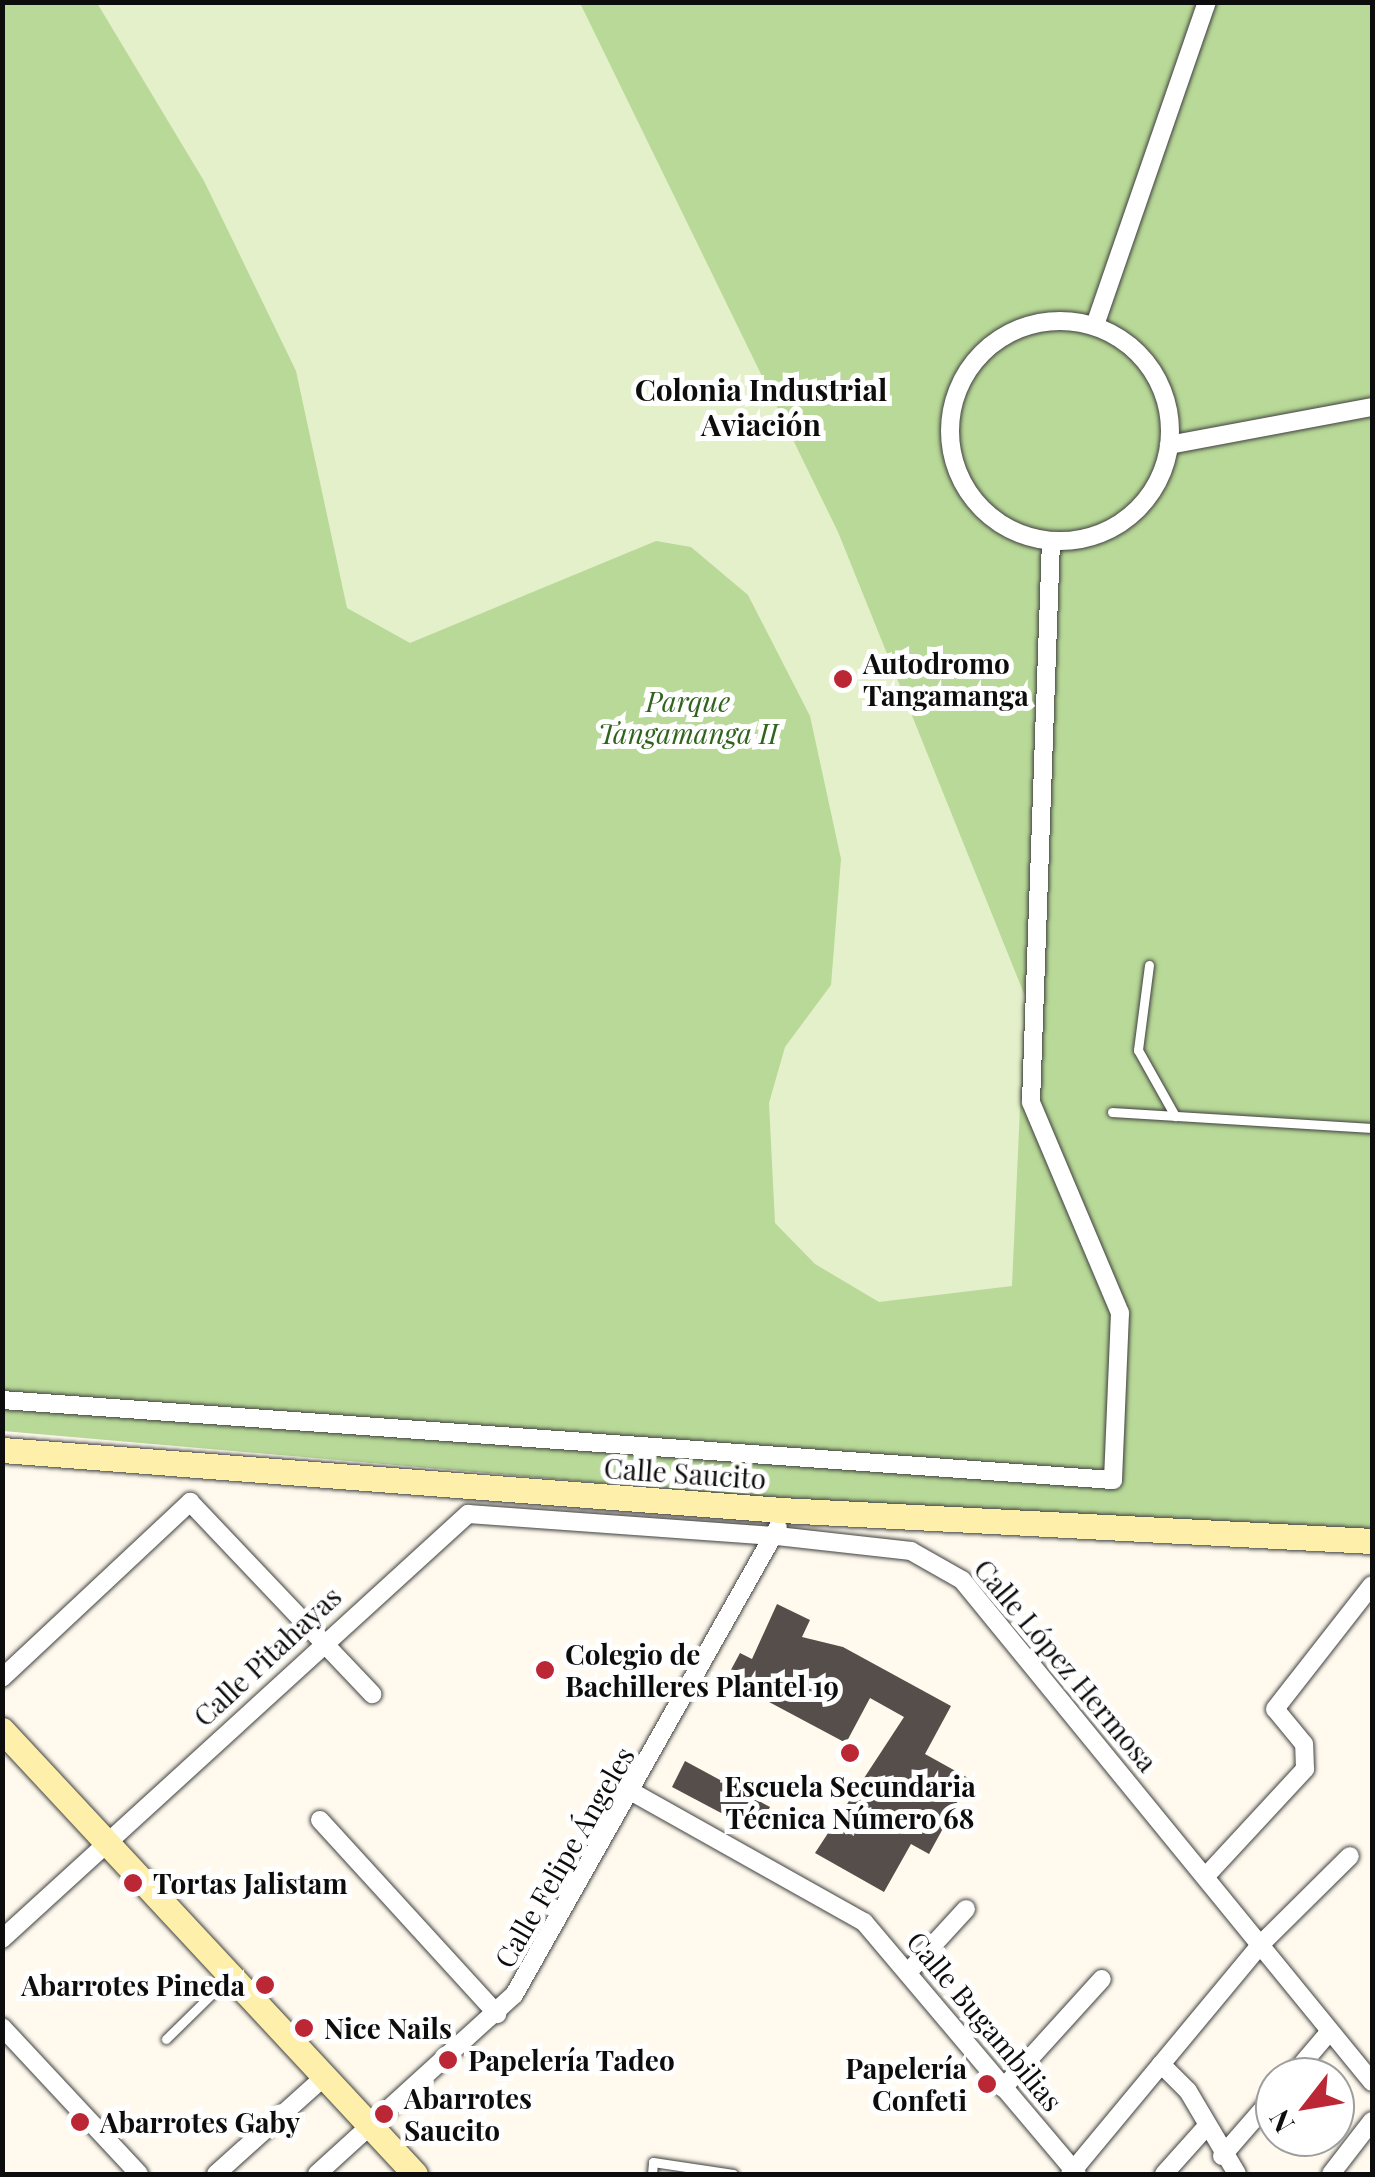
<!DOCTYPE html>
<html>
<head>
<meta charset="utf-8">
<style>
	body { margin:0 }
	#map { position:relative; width:1375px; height:2177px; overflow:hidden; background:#fffaed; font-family:"Playfair Display",serif }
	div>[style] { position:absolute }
	.forest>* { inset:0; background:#b8d997 }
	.pitch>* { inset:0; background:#e4f0c9 }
	.building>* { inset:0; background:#564e4a }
	.roads { filter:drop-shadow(0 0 2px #404040) drop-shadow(0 0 2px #404040) }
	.lane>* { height:9px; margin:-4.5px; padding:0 4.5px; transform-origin:4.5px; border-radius:4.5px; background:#fff }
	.street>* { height:18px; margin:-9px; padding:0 9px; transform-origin:9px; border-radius:9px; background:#fff }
	.street>.ring { margin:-9px; padding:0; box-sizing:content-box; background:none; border:18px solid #fff; border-radius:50% }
	.secondary>* { height:25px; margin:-12.5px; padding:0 12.5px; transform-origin:12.5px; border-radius:12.5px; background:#fef0aa }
	.dots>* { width:28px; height:28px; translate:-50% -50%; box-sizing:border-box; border:5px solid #fff; border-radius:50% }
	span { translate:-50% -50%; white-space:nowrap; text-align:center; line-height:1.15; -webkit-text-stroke:10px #fff; paint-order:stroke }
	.poi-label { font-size:28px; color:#0d0d0d; font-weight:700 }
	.left { translate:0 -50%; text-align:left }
	.right { translate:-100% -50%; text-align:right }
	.park-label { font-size:28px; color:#30641e; font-style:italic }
	.street-label { font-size:28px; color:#0d0d0d }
	.neighbourhood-label { font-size:30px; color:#0d0d0d; font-weight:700 }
	.frame { position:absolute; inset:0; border:5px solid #0d0d0d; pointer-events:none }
	.north { position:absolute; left:1255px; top:2057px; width:100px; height:100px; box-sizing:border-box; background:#fff; border:2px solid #9e9e9e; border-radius:50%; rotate:239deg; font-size:28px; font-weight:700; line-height:40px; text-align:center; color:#0d0d0d }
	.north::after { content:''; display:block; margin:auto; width:35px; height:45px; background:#bb2735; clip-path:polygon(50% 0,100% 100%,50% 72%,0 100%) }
</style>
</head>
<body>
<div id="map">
	<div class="forest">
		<i style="clip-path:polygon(2px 3px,1372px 3px,1372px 1550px,3px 1431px)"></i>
	</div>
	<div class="pitch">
		<i style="clip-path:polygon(97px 3px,580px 3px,838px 532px,1025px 996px,1012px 1286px,879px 1302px,815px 1264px,775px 1223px,769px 1103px,785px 1047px,831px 985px,841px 859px,810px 716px,748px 595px,691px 547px,656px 541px,410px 643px,347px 608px,296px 371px,204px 181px)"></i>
	</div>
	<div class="building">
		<i style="clip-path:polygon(777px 1604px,810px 1620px,802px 1637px,843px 1647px,951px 1706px,925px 1754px,970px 1779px,929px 1854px,911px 1844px,884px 1892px,815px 1853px,904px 1717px,870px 1698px,846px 1743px,726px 1679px,740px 1653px,752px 1659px)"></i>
		<i style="clip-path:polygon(685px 1761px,770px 1807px,757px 1832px,672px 1787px)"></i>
	</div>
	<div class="roads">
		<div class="lane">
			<i style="left:1149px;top:965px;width:86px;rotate:97.4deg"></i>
			<i style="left:1138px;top:1050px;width:76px;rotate:60.7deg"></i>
			<i style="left:1112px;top:1112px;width:260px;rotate:3.5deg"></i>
			<i style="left:166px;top:2039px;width:87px;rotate:-44.5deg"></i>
			<i style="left:652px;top:2174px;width:12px;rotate:-85deg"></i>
			<i style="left:653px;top:2162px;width:81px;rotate:8.5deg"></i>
		</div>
		<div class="street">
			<i class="ring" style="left:950px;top:321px;width:202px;height:202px"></i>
			<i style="left:1095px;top:325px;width:342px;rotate:-70.9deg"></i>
			<i style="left:1169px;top:445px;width:207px;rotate:-10.6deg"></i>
			<i style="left:2px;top:1400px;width:1114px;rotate:4.12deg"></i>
			<i style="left:1113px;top:1480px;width:167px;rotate:-87.6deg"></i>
			<i style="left:1120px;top:1313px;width:229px;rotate:-112.9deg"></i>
			<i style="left:1031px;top:1102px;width:561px;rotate:-87.96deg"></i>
			<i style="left:2px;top:1678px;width:258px;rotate:-43.1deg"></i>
			<i style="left:190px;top:1502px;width:265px;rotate:46.5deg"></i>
			<i style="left:634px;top:1793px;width:264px;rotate:29.3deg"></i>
			<i style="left:864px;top:1922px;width:330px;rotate:49.8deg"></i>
			<i style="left:320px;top:1820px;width:263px;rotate:47.6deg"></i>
			<i style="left:1206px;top:1876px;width:146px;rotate:-47.2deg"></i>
			<i style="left:1305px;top:1769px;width:25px;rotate:-92deg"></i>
			<i style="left:1304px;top:1744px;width:45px;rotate:-129.6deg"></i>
			<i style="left:1275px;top:1709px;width:157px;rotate:-52deg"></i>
			<i style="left:2px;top:1939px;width:631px;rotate:-42.37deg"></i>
			<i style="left:468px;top:1514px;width:310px;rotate:4.1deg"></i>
			<i style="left:777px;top:1536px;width:135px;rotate:6.4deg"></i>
			<i style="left:911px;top:1551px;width:59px;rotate:29.6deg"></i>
			<i style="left:962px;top:1580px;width:648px;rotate:50.76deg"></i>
			<i style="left:912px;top:1968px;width:80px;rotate:-47.5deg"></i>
			<i style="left:2px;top:2027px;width:201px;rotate:47deg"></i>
			<i style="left:1161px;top:2064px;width:38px;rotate:45deg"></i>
			<i style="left:1188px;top:2091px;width:96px;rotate:59.4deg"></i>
			<i style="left:1291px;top:2077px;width:60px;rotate:-49.7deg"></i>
			<i style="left:1003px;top:2088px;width:147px;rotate:-47.8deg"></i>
			<i style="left:1222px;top:2156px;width:81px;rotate:-49deg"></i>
			<i style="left:216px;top:2174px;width:145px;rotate:-41.9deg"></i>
			<i style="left:317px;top:2174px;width:266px;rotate:-42.3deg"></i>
			<i style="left:514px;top:1995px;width:537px;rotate:-60.57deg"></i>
			<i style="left:1070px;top:2174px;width:299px;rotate:-50.3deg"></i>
			<i style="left:1261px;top:1944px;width:125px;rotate:-44.7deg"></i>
			<i style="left:1164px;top:2174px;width:64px;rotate:-48.1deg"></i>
			<i style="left:1331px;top:2174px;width:67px;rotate:-52.3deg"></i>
		</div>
		<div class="secondary">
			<i style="left:2px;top:1450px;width:781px;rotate:4.4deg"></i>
			<i style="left:781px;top:1510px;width:592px;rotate:3deg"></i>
			<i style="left:2px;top:1730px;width:606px;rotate:47.07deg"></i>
		</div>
	</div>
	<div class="dots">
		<i style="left:843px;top:679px;background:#bb2735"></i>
		<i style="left:545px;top:1670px;background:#bb2735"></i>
		<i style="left:850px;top:1753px;background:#bb2735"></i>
		<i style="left:133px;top:1883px;background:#bb2735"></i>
		<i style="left:265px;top:1985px;background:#bb2735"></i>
		<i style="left:304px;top:2028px;background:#bb2735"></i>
		<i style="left:448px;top:2060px;background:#bb2735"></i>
		<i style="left:987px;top:2084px;background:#bb2735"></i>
		<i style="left:384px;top:2114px;background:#bb2735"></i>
		<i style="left:80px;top:2122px;background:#bb2735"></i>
	</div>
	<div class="poi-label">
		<span class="left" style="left:863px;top:679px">Autodromo<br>Tangamanga</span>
		<span class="left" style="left:565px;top:1670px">Colegio de<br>Bachilleres Plantel 19</span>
		<span style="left:850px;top:1802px">Escuela Secundaria<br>Técnica Número 68</span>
		<span class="left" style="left:153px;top:1883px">Tortas Jalistam</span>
		<span class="right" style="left:245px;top:1985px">Abarrotes Pineda</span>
		<span class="left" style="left:324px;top:2028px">Nice Nails</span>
		<span class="left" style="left:468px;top:2060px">Papelería Tadeo</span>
		<span class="right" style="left:967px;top:2084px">Papelería<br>Confeti</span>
		<span class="left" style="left:404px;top:2114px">Abarrotes<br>Saucito</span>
		<span class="left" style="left:100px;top:2122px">Abarrotes Gaby</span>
	</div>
	<div class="park-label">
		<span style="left:688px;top:717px">Parque<br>Tangamanga II</span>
	</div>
	<div class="street-label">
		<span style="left:685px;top:1473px;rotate:4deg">Calle Saucito</span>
		<span style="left:267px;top:1656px;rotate:-43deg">Calle Pitahayas</span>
		<span style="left:1066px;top:1665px;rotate:50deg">Calle López Hermosa</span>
		<span style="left:564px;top:1857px;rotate:-60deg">Calle Felipe Ángeles</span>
		<span style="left:985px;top:2021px;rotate:50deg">Calle Bugambilias</span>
	</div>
	<div class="neighbourhood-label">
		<span style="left:761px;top:406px">Colonia Industrial<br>Aviación</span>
	</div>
	<div class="frame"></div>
	<div class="north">N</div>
</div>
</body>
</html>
